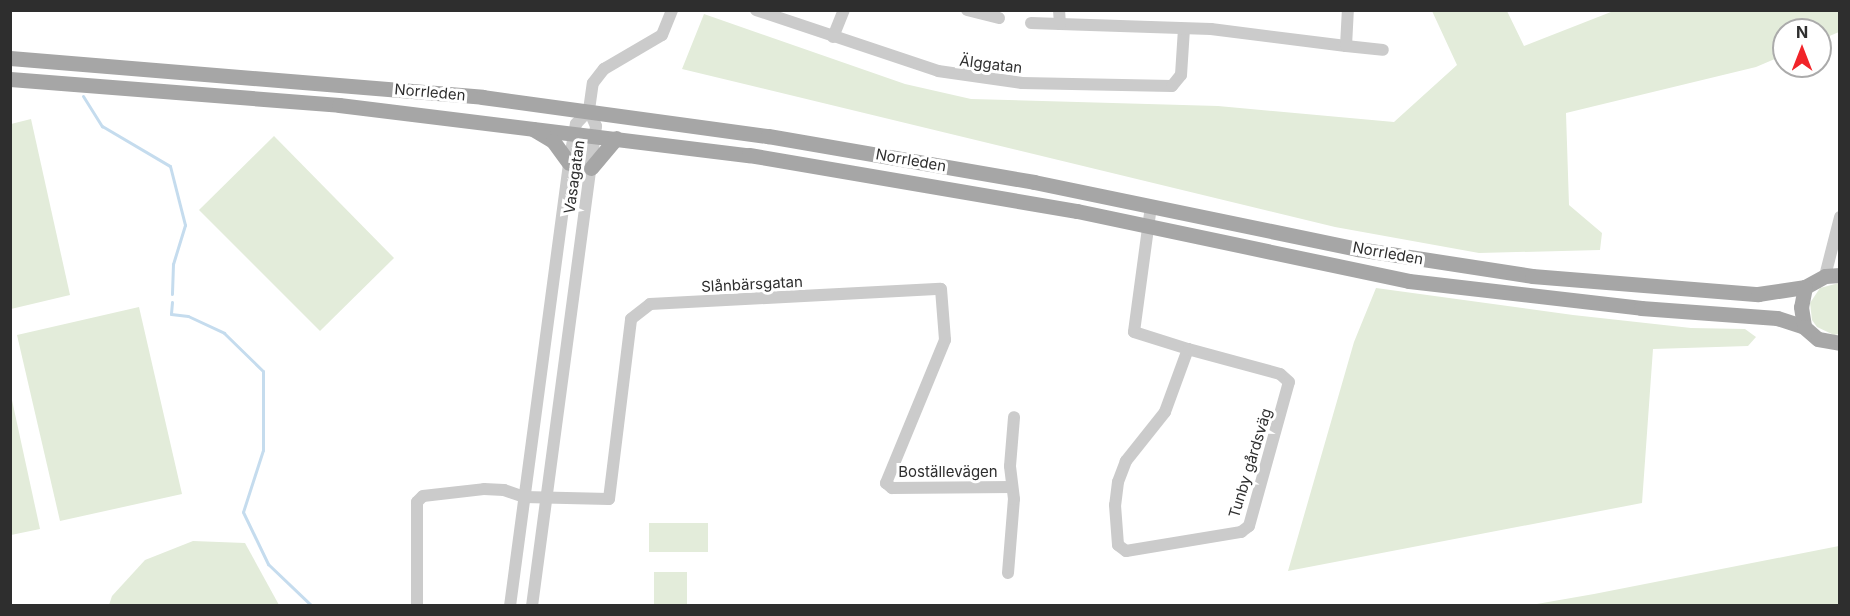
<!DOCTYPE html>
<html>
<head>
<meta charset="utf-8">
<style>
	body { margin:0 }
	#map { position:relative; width:1850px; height:616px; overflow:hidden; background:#fff; font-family:Inter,sans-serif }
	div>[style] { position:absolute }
	.green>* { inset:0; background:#e3ecda }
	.stream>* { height:3px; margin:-1.5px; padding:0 1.5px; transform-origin:1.5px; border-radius:1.5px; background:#c5dcee }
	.minor>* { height:12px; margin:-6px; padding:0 6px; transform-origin:6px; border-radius:6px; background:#cbcbcb }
	.major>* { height:15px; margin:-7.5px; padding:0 7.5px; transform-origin:7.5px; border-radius:7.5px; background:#a6a6a6 }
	span { translate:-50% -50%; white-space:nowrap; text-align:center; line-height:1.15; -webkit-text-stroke:6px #fff; paint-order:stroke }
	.street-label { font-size:15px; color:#2e2e2e }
	.frame { position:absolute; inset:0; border:12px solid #2e2e2e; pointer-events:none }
	.north { position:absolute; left:1772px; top:18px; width:60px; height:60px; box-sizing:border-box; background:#fff; border:2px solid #ababab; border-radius:50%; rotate:0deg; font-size:16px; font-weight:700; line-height:24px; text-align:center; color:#2e2e2e }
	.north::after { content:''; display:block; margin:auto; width:21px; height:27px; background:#f12429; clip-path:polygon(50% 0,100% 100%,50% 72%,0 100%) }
</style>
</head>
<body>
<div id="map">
	<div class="green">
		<i style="clip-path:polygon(1432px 11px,1507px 11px,1524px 46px,1616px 10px,1839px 11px,1839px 32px,1820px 40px,1820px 30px,1784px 30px,1784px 55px,1756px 67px,1566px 113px,1569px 205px,1602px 233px,1600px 250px,1479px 253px,1335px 227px,682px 69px,704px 14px,905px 84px,971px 99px,1218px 106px,1394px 122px,1457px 65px)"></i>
		<i style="clip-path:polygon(31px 119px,70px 295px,11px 309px,11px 124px)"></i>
		<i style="clip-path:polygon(274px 136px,394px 258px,320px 331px,199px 210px)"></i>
		<i style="clip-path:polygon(1839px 283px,1839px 334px,1834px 335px,1817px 327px,1812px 320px,1810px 303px,1820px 288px)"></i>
		<i style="clip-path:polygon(1376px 288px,1573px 315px,1691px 328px,1745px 329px,1756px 337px,1748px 346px,1653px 349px,1642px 503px,1288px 571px,1354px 342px)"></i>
		<i style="clip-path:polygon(139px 307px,182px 494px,60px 521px,17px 335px)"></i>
		<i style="clip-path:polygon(10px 391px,40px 529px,11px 535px,10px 535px)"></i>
		<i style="clip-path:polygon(649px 523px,708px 523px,708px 552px,649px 552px)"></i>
		<i style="clip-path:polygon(193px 541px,245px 543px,279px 605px,109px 605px,112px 596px,145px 560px)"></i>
		<i style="clip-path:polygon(1839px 546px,1839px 605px,1531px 605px,1594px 594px)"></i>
		<i style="clip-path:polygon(654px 572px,687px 572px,687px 605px,654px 605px)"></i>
	</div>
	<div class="stream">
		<i style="left:83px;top:96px;width:36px;rotate:58deg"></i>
		<i style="left:102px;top:126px;width:79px;rotate:30.5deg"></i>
		<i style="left:170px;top:166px;width:61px;rotate:75.7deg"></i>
		<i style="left:185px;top:225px;width:41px;rotate:107.1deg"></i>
		<i style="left:173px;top:264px;width:30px;rotate:92deg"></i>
		<i style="left:172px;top:302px;width:12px;rotate:95deg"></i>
		<i style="left:171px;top:314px;width:17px;rotate:7deg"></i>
		<i style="left:188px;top:316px;width:40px;rotate:25deg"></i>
		<i style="left:224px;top:333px;width:54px;rotate:44.3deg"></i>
		<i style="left:263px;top:371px;width:79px;rotate:90deg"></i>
		<i style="left:263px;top:450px;width:65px;rotate:107.9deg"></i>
		<i style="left:243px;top:512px;width:58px;rotate:64.3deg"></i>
		<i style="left:268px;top:564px;width:61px;rotate:43.7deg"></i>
	</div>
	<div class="minor">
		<i style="left:756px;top:10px;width:192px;rotate:18.5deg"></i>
		<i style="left:938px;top:71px;width:85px;rotate:8.1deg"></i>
		<i style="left:1022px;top:83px;width:150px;rotate:1.1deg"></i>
		<i style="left:1172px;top:86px;width:14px;rotate:-51deg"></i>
		<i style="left:1181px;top:75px;width:46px;rotate:-86.3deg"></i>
		<i style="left:967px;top:10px;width:33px;rotate:14deg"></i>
		<i style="left:1059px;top:10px;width:14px;rotate:86deg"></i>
		<i style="left:1060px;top:24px;width:151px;rotate:1.9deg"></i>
		<i style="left:1211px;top:29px;width:136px;rotate:7.2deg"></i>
		<i style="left:1346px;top:46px;width:36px;rotate:-87deg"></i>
		<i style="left:1031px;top:23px;width:29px;rotate:2deg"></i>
		<i style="left:833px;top:37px;width:29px;rotate:-68deg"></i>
		<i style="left:1346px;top:46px;width:37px;rotate:6deg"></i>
		<i style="left:1151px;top:206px;width:127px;rotate:97.7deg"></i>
		<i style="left:1134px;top:332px;width:57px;rotate:17.5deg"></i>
		<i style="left:1188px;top:349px;width:67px;rotate:110.1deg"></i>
		<i style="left:1165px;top:412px;width:63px;rotate:128.5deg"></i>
		<i style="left:1126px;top:461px;width:22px;rotate:111deg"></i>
		<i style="left:1118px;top:482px;width:23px;rotate:97deg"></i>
		<i style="left:1115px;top:505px;width:40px;rotate:85.7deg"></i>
		<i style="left:1118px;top:545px;width:10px;rotate:37deg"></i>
		<i style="left:1126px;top:551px;width:117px;rotate:-9.4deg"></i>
		<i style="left:1241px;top:532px;width:10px;rotate:-37deg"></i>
		<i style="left:1249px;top:526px;width:149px;rotate:-74.5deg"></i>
		<i style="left:1289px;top:382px;width:12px;rotate:-138deg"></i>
		<i style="left:1280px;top:374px;width:95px;rotate:-164.8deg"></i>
		<i style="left:1825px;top:276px;width:61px;rotate:-75.7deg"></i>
		<i style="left:1008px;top:573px;width:74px;rotate:-85.4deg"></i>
		<i style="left:1014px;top:499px;width:33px;rotate:-97deg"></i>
		<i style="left:1010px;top:466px;width:49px;rotate:-85.3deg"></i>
		<i style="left:417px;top:606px;width:104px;rotate:-90deg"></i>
		<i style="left:417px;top:502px;width:8px;rotate:-45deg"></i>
		<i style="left:423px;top:496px;width:61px;rotate:-6.5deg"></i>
		<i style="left:484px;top:489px;width:20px;rotate:3deg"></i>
		<i style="left:504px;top:490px;width:21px;rotate:19deg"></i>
		<i style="left:524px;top:497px;width:85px;rotate:1.3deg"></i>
		<i style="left:609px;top:499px;width:181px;rotate:-83deg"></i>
		<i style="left:631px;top:319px;width:24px;rotate:-38deg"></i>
		<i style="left:650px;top:304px;width:291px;rotate:-3deg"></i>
		<i style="left:941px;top:289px;width:51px;rotate:85.5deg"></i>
		<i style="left:945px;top:340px;width:155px;rotate:112.4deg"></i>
		<i style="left:886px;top:483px;width:8px;rotate:40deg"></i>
		<i style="left:892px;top:488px;width:120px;rotate:-0.5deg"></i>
		<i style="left:510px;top:606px;width:447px;rotate:-82.4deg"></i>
		<i style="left:569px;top:163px;width:40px;rotate:-80deg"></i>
		<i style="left:576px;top:124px;width:19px;rotate:-47deg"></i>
		<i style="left:532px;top:606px;width:484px;rotate:-82.4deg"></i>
		<i style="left:596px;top:126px;width:17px;rotate:-114deg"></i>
		<i style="left:589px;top:110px;width:27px;rotate:-82deg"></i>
		<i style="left:593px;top:83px;width:18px;rotate:-52deg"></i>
		<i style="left:604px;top:69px;width:67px;rotate:-30.4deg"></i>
		<i style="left:662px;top:35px;width:27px;rotate:-68deg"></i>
	</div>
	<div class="major">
		<i style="left:10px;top:58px;width:474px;rotate:4.7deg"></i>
		<i style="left:482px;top:97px;width:289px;rotate:7.8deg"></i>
		<i style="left:768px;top:136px;width:270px;rotate:9.8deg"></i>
		<i style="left:1034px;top:182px;width:331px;rotate:11.7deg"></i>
		<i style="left:1358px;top:249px;width:176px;rotate:8.8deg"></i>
		<i style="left:1532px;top:276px;width:227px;rotate:4.6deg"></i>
		<i style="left:1758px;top:294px;width:48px;rotate:-8.5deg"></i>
		<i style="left:10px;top:79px;width:330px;rotate:4.5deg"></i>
		<i style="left:339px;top:105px;width:413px;rotate:7deg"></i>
		<i style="left:749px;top:155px;width:333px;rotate:9.7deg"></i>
		<i style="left:1077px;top:211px;width:339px;rotate:11.9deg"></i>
		<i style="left:1409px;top:281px;width:234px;rotate:6.6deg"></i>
		<i style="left:1641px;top:308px;width:136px;rotate:4.2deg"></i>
		<i style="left:1777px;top:318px;width:28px;rotate:18deg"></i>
		<i style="left:533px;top:129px;width:23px;rotate:31deg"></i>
		<i style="left:553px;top:141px;width:27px;rotate:54deg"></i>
		<i style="left:591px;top:168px;width:39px;rotate:-50deg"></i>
		<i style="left:1840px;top:275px;width:15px;rotate:176deg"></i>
		<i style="left:1825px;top:276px;width:23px;rotate:151deg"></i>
		<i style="left:1805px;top:287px;width:20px;rotate:101deg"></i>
		<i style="left:1801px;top:307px;width:20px;rotate:81deg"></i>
		<i style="left:1804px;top:327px;width:18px;rotate:41deg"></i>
		<i style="left:1818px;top:339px;width:22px;rotate:10deg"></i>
	</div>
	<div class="street-label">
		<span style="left:991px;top:64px;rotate:7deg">Älggatan</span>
		<span style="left:430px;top:92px;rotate:5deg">Norrleden</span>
		<span style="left:911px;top:160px;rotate:10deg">Norrleden</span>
		<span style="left:574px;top:177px;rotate:-82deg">Vasagatan</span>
		<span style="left:1388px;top:253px;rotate:10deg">Norrleden</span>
		<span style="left:752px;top:284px;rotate:-3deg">Slånbärsgatan</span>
		<span style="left:1250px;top:463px;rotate:-73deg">Tunby gårdsväg</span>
		<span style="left:948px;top:472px">Boställevägen</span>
	</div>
	<div class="frame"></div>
	<div class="north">N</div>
</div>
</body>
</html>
